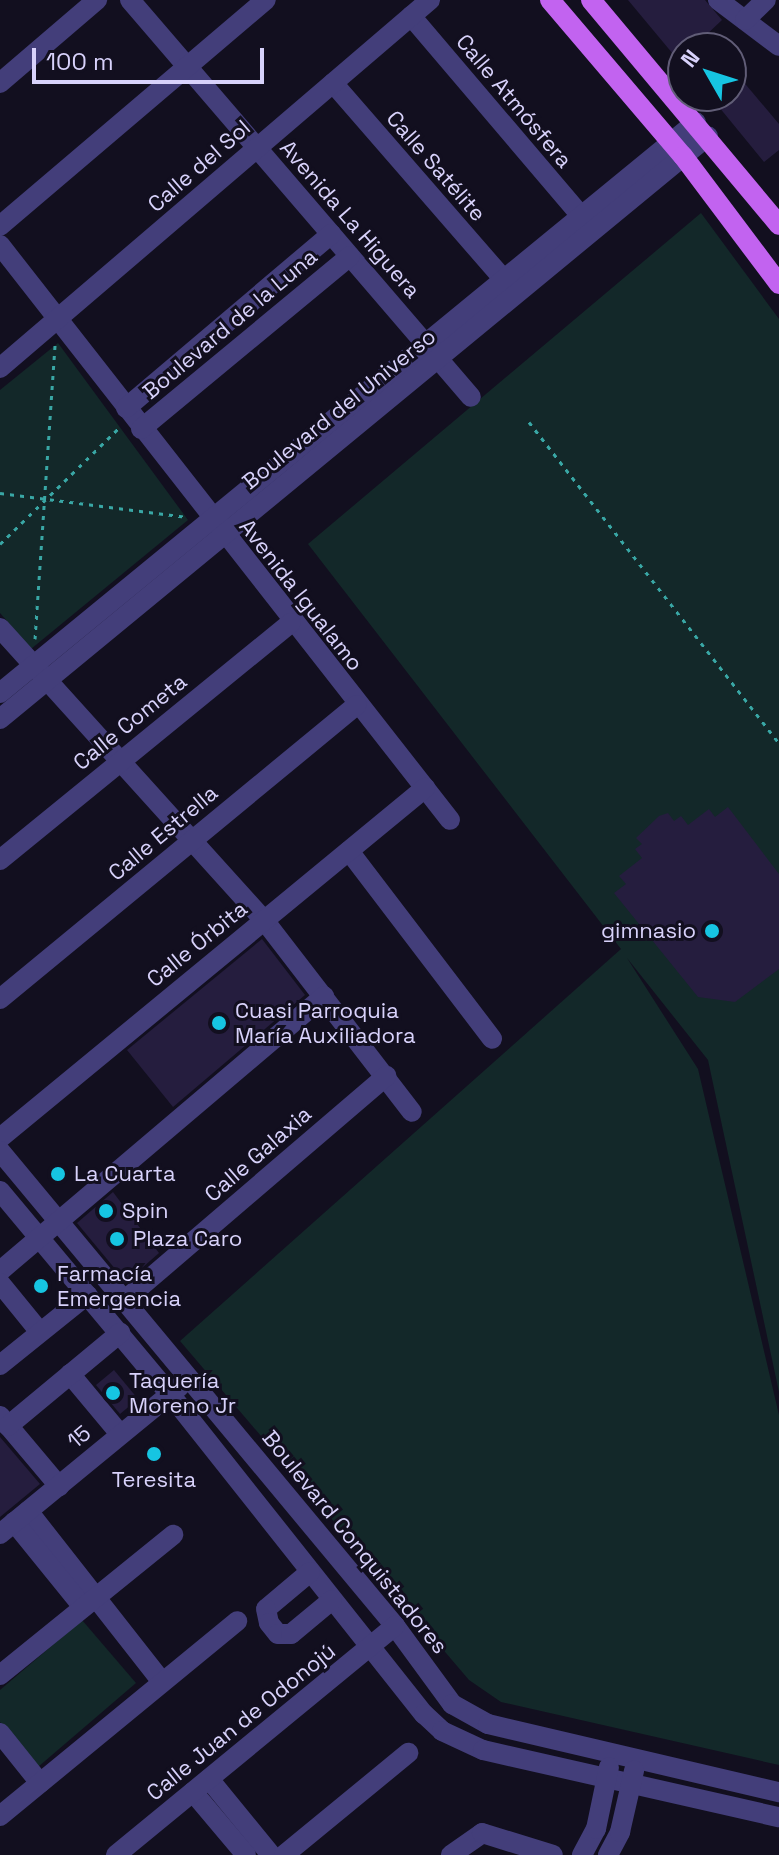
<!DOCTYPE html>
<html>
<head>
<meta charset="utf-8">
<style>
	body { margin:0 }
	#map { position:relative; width:779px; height:1855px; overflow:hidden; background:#120f1f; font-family:"Space Grotesk",sans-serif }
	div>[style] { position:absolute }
	.green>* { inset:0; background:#132829 }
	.building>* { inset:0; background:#251d3e }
	.path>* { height:3px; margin-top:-1.5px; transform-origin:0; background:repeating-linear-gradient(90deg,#39a7a5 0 4px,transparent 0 10px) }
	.minor>* { height:20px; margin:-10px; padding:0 10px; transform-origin:10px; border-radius:10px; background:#433e7a }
	.major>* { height:20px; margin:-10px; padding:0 10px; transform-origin:10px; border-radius:10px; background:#c263f0 }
	.dots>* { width:22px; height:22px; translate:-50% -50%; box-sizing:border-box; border:4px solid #120f1f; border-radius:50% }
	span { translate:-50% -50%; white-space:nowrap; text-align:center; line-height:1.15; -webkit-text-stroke:6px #120f1f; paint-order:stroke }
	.street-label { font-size:22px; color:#d8d2fb }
	.poi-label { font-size:22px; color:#d8d2fb }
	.right { translate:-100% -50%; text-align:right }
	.left { translate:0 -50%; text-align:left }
	.north { position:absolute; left:667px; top:32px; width:80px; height:80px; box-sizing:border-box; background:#120f1f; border:2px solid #615d77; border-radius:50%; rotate:309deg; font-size:22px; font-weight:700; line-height:32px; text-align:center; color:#d8d2fb }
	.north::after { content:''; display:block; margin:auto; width:28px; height:36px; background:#16c5e2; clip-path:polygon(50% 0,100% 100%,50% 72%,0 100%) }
	.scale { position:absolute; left:32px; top:48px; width:232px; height:36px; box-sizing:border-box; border:4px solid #d8d2fb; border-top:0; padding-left:10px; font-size:24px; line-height:28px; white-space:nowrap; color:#d8d2fb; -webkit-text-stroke:6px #120f1f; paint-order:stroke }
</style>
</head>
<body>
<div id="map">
	<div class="green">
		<i style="clip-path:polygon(701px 213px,779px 319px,779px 1392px,708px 1060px,627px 958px,698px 1069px,779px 1415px,779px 1765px,501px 1702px,469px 1680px,180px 1341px,621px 949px,308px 544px)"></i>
		<i style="clip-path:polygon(58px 343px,188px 520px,31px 649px,0 613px,0 390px)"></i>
		<i style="clip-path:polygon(82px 1620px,136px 1683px,38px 1767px,0 1722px,0 1690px)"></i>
	</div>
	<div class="building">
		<i style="clip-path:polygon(628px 0,705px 0,722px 20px,704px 37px,714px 48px,683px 48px,683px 66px)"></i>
		<i style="clip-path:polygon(731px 67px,779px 124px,779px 150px,764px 162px,710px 96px,731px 96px)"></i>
		<i style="clip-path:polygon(728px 807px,779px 874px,779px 969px,735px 1002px,698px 997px,614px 893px,626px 884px,619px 876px,642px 858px,635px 849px,642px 844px,636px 838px,659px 816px,668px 813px,674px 821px,681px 816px,688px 825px,709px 809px,715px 817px)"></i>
		<i style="clip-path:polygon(262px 939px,305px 995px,173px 1107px,127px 1050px)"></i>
		<i style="clip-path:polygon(113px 1192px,159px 1253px,126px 1282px,77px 1223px)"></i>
		<i style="clip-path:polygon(114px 1370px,138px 1399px,120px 1414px,96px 1385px)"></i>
		<i style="clip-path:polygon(0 1437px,40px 1484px,0 1517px)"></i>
	</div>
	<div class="path">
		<i style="left:529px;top:422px;width:407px;rotate:52.1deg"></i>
		<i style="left:0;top:493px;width:189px;rotate:7.3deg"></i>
		<i style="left:0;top:544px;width:168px;rotate:-44.3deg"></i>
		<i style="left:35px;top:639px;width:297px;rotate:-86.1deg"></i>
	</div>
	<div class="minor">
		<i style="left:130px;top:0;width:523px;rotate:49.34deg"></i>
		<i style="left:718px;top:0;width:76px;rotate:37deg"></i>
		<i style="left:411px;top:16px;width:276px;rotate:49.6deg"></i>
		<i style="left:745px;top:20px;width:29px;rotate:-44deg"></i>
		<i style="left:0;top:83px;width:128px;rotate:-40.6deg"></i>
		<i style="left:333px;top:83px;width:261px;rotate:49deg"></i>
		<i style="left:0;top:226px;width:349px;rotate:-40.4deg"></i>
		<i style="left:0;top:245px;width:730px;rotate:51.95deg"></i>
		<i style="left:0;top:368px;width:566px;rotate:-40.56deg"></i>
		<i style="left:126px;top:408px;width:269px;rotate:-40.3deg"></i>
		<i style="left:141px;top:429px;width:271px;rotate:-39.6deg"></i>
		<i style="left:0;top:628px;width:394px;rotate:47.9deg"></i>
		<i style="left:264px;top:920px;width:242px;rotate:52.4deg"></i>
		<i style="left:0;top:693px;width:900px;rotate:-39.37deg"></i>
		<i style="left:0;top:719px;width:917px;rotate:-39.47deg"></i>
		<i style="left:349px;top:851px;width:236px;rotate:52.7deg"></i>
		<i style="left:0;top:860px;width:375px;rotate:-39.2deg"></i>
		<i style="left:0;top:999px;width:462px;rotate:-39.5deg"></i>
		<i style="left:0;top:1138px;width:551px;rotate:-39.47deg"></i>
		<i style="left:0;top:1151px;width:618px;rotate:50.25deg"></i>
		<i style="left:395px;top:1626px;width:97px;rotate:53.8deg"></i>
		<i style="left:452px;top:1704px;width:41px;rotate:29.1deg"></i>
		<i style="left:488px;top:1724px;width:299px;rotate:13.2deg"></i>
		<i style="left:0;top:1191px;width:265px;rotate:50.1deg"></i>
		<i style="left:170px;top:1394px;width:409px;rotate:51.6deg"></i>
		<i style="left:424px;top:1714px;width:25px;rotate:43deg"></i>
		<i style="left:442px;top:1731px;width:45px;rotate:24.9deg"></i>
		<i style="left:483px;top:1750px;width:303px;rotate:12.8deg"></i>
		<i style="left:0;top:1271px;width:425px;rotate:-40.3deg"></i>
		<i style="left:0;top:1283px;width:63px;rotate:50.8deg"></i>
		<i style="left:126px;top:1299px;width:343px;rotate:-40.6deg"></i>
		<i style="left:0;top:1365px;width:112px;rotate:-38.8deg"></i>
		<i style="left:70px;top:1374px;width:78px;rotate:50.2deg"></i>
		<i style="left:0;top:1416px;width:92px;rotate:49.9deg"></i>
		<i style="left:8px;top:1426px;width:146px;rotate:-39.7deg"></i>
		<i style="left:28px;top:1511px;width:217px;rotate:51.9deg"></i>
		<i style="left:14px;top:1522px;width:109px;rotate:50.9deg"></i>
		<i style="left:0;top:1534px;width:232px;rotate:-39.4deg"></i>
		<i style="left:310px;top:1572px;width:57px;rotate:139.9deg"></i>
		<i style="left:266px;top:1609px;width:14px;rotate:78deg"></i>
		<i style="left:269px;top:1623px;width:14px;rotate:51deg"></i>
		<i style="left:278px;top:1634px;width:13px"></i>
		<i style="left:291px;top:1634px;width:53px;rotate:-39.7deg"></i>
		<i style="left:0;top:1675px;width:223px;rotate:-39deg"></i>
		<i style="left:0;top:1733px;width:64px;rotate:51.3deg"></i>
		<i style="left:209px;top:1779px;width:98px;rotate:50.8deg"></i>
		<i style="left:193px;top:1792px;width:82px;rotate:49.9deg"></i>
		<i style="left:0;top:1816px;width:307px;rotate:-39.4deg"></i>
		<i style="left:116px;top:1855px;width:361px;rotate:-39.4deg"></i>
		<i style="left:284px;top:1855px;width:161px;rotate:-39.4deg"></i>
		<i style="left:451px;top:1855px;width:38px;rotate:-35deg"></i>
		<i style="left:482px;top:1833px;width:74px;rotate:17.2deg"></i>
		<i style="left:582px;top:1855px;width:30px;rotate:-62deg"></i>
		<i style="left:596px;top:1829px;width:63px;rotate:-78.2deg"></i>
		<i style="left:608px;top:1855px;width:26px;rotate:-62deg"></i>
		<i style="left:620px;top:1832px;width:63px;rotate:-77.1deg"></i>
	</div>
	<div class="major">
		<i style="left:550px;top:0;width:205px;rotate:49.6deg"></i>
		<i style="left:683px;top:156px;width:160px;rotate:53.1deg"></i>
		<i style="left:591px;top:0;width:293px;rotate:50.1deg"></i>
	</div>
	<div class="dots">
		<i style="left:712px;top:931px;background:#16c5e2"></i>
		<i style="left:219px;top:1023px;background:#16c5e2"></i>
		<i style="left:58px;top:1174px;background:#16c5e2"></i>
		<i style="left:106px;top:1211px;background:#16c5e2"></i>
		<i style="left:117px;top:1239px;background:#16c5e2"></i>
		<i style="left:41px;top:1286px;background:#16c5e2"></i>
		<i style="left:113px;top:1393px;background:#16c5e2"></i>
		<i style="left:154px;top:1454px;background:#16c5e2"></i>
	</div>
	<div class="street-label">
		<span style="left:514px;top:101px;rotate:50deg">Calle Atmósfera</span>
		<span style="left:199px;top:166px;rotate:-41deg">Calle del Sol</span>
		<span style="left:436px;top:166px;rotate:49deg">Calle Satélite</span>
		<span style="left:350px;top:219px;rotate:49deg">Avenida La Higuera</span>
		<span style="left:230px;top:324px;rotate:-40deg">Boulevard de la Luna</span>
		<span style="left:339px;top:409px;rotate:-39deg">Boulevard del Universo</span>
		<span style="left:301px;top:595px;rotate:52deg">Avenida Igualamo</span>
		<span style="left:130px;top:722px;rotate:-39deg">Calle Cometa</span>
		<span style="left:163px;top:833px;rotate:-40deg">Calle Estrella</span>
		<span style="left:197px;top:944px;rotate:-39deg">Calle Órbita</span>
		<span style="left:258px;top:1154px;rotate:-41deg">Calle Galaxia</span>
		<span style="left:79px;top:1437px;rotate:-40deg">15</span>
		<span style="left:355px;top:1542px;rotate:51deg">Boulevard Conquistadores</span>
		<span style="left:241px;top:1722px;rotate:-39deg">Calle Juan de Odonojú</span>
	</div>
	<div class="poi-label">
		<span class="right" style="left:696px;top:931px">gimnasio</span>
		<span class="left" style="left:235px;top:1023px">Cuasi Parroquia<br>María Auxiliadora</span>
		<span class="left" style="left:74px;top:1174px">La Cuarta</span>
		<span class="left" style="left:122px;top:1211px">Spin</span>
		<span class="left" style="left:133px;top:1239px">Plaza Caro</span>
		<span class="left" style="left:57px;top:1286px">Farmacía<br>Emergencia</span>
		<span class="left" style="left:129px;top:1393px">Taquería<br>Moreno Jr</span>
		<span style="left:154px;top:1480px">Teresita</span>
	</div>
	<div class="north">N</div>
	<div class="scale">100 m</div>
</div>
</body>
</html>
